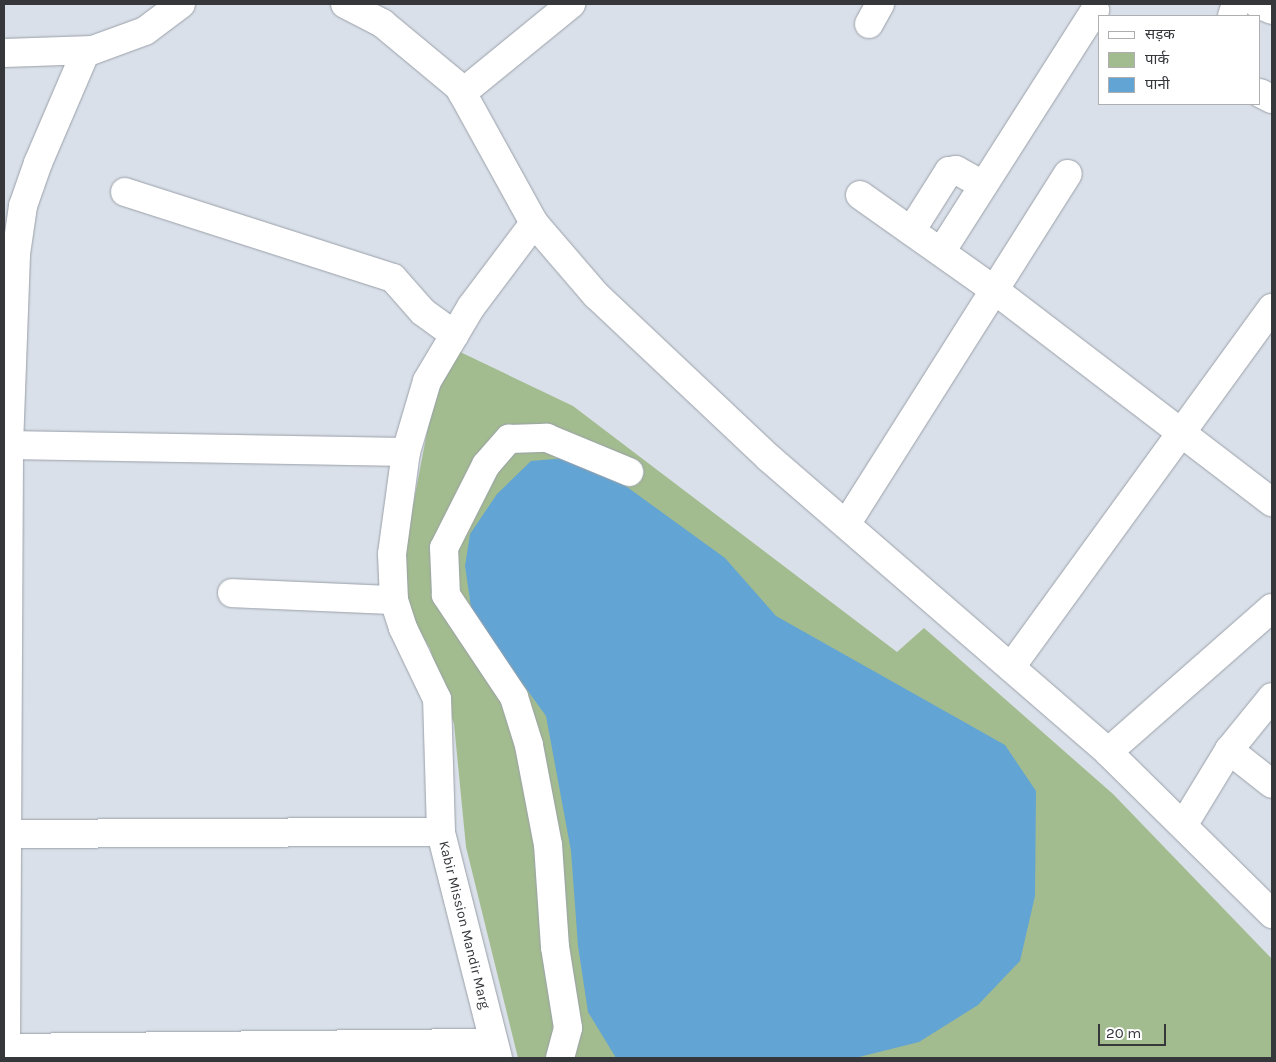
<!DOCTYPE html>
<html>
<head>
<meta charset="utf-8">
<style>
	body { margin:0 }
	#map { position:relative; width:1276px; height:1062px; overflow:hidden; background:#dae0e9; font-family:Karla,"Noto Sans Devanagari",sans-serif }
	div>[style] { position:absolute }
	.green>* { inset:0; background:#a3bc8f }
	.water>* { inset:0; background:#62a4d3 }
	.roads { filter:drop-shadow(0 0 1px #9aa0a9) drop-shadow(0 0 1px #9aa0a9) }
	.minor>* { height:28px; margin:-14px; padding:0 14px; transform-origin:14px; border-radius:14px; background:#fff }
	span { translate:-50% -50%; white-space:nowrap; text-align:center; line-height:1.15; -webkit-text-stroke:4.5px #fff; paint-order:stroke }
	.street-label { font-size:14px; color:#35373b }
	.frame { position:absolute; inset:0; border:5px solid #35373b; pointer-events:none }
	.legend { position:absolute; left:1098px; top:15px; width:162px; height:90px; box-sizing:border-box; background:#fff; border:1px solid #aeafb1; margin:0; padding:6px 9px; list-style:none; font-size:15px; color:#35373b }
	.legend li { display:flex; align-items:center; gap:10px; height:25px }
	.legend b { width:25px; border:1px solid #aeafb1 }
	.scale { position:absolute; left:1098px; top:1024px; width:68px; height:22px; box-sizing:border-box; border:2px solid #35373b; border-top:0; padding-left:6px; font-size:15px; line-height:18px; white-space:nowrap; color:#35373b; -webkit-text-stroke:4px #fff; paint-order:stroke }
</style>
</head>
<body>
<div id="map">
	<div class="green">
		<i style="clip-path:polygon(456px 350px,573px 406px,897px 652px,924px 628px,1113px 794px,1272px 959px,1272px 1058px,518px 1058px,466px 847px,454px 724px,430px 649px,407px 609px,406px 542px,434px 396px)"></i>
	</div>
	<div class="water">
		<i style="clip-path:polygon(566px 458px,616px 479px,725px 558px,776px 616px,1005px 745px,1036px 791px,1035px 896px,1020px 961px,978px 1005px,919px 1042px,855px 1058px,616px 1058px,588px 1012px,578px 946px,571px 851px,546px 716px,472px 614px,465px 566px,470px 534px,497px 494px,531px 461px)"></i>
	</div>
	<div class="roads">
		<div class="minor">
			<i style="left:345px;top:4px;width:42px;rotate:27.2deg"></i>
			<i style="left:382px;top:23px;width:100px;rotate:39.7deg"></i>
			<i style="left:459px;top:87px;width:155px;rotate:61.1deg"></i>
			<i style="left:534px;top:223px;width:95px;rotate:49.3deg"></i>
			<i style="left:596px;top:295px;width:238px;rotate:43.3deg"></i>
			<i style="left:769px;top:458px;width:449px;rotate:40.9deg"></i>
			<i style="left:1108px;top:752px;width:231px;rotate:44.6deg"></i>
			<i style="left:1258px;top:4px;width:15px;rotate:23deg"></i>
			<i style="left:1232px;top:16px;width:13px;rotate:-72deg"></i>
			<i style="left:869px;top:24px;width:23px;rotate:-61deg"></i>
			<i style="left:4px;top:53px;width:89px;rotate:-1.9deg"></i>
			<i style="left:93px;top:50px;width:55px;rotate:-20.1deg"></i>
			<i style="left:145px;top:31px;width:45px;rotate:-36.9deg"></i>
			<i style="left:462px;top:93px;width:141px;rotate:-39.2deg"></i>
			<i style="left:1260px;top:93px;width:13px;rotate:27deg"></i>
			<i style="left:125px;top:192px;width:281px;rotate:17.8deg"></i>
			<i style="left:393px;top:278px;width:45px;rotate:48.6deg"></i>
			<i style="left:423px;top:312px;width:39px;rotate:36deg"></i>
			<i style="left:860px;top:195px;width:163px;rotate:35.3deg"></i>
			<i style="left:993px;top:289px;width:351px;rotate:37.4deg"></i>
			<i style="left:911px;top:231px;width:71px;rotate:-57.7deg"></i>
			<i style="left:949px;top:171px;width:7px;rotate:-8deg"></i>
			<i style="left:956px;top:170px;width:31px;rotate:29deg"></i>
			<i style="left:941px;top:252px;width:287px;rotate:-57.5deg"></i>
			<i style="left:4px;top:445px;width:402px;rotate:1deg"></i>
			<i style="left:847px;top:523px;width:413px;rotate:-57.7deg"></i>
			<i style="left:232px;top:593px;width:162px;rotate:2.5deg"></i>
			<i style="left:1011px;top:667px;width:444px;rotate:-54deg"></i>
			<i style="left:1229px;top:750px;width:55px;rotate:38.3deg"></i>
			<i style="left:1108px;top:752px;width:218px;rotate:-41.3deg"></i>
			<i style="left:1184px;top:824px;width:87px;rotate:-58.7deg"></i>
			<i style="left:1229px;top:750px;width:68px;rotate:-50.9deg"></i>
			<i style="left:4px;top:834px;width:437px;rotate:-0.3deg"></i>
			<i style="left:4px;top:1048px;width:488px;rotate:-0.6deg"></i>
			<i style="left:6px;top:1048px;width:602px;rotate:-89.71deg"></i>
			<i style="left:9px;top:446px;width:192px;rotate:-87.9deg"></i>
			<i style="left:16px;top:254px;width:49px;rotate:-81.7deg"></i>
			<i style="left:23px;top:206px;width:46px;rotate:-70.8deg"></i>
			<i style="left:38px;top:163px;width:122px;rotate:-66.8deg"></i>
			<i style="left:498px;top:1058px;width:233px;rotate:-104.2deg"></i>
			<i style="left:441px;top:832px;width:133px;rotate:-91.7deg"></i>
			<i style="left:437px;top:699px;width:79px;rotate:-115.6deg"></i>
			<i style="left:403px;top:628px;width:29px;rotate:-108deg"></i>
			<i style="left:394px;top:600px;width:46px;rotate:-92.5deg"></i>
			<i style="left:392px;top:554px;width:103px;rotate:-82.2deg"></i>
			<i style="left:406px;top:452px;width:74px;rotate:-73.5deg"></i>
			<i style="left:427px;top:381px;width:86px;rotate:-59.3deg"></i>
			<i style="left:471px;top:307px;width:105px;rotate:-53.1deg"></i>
			<i style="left:560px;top:1058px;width:31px;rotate:-75deg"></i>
			<i style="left:568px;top:1028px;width:82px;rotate:-99.1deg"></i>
			<i style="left:555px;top:947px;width:102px;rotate:-93.9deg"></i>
			<i style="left:548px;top:845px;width:102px;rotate:-100.8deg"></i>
			<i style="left:529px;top:745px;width:50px;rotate:-107.4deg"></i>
			<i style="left:514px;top:697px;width:123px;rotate:-123.7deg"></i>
			<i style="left:446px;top:595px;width:47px;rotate:-92.4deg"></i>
			<i style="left:444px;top:548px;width:93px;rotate:-63.2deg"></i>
			<i style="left:486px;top:465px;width:35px;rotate:-49deg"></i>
			<i style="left:509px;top:439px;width:38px;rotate:-2deg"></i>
			<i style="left:547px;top:438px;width:89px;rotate:22.5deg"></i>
		</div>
	</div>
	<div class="street-label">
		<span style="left:464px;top:925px;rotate:76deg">Kabir Mission Mandir Marg</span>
	</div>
	<div class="frame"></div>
	<ul class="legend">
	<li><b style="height:6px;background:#fff"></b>सड़क</li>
	<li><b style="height:14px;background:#a3bc8f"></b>पार्क</li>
	<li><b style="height:14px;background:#62a4d3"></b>पानी</li>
	</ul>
	<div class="scale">20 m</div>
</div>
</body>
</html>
